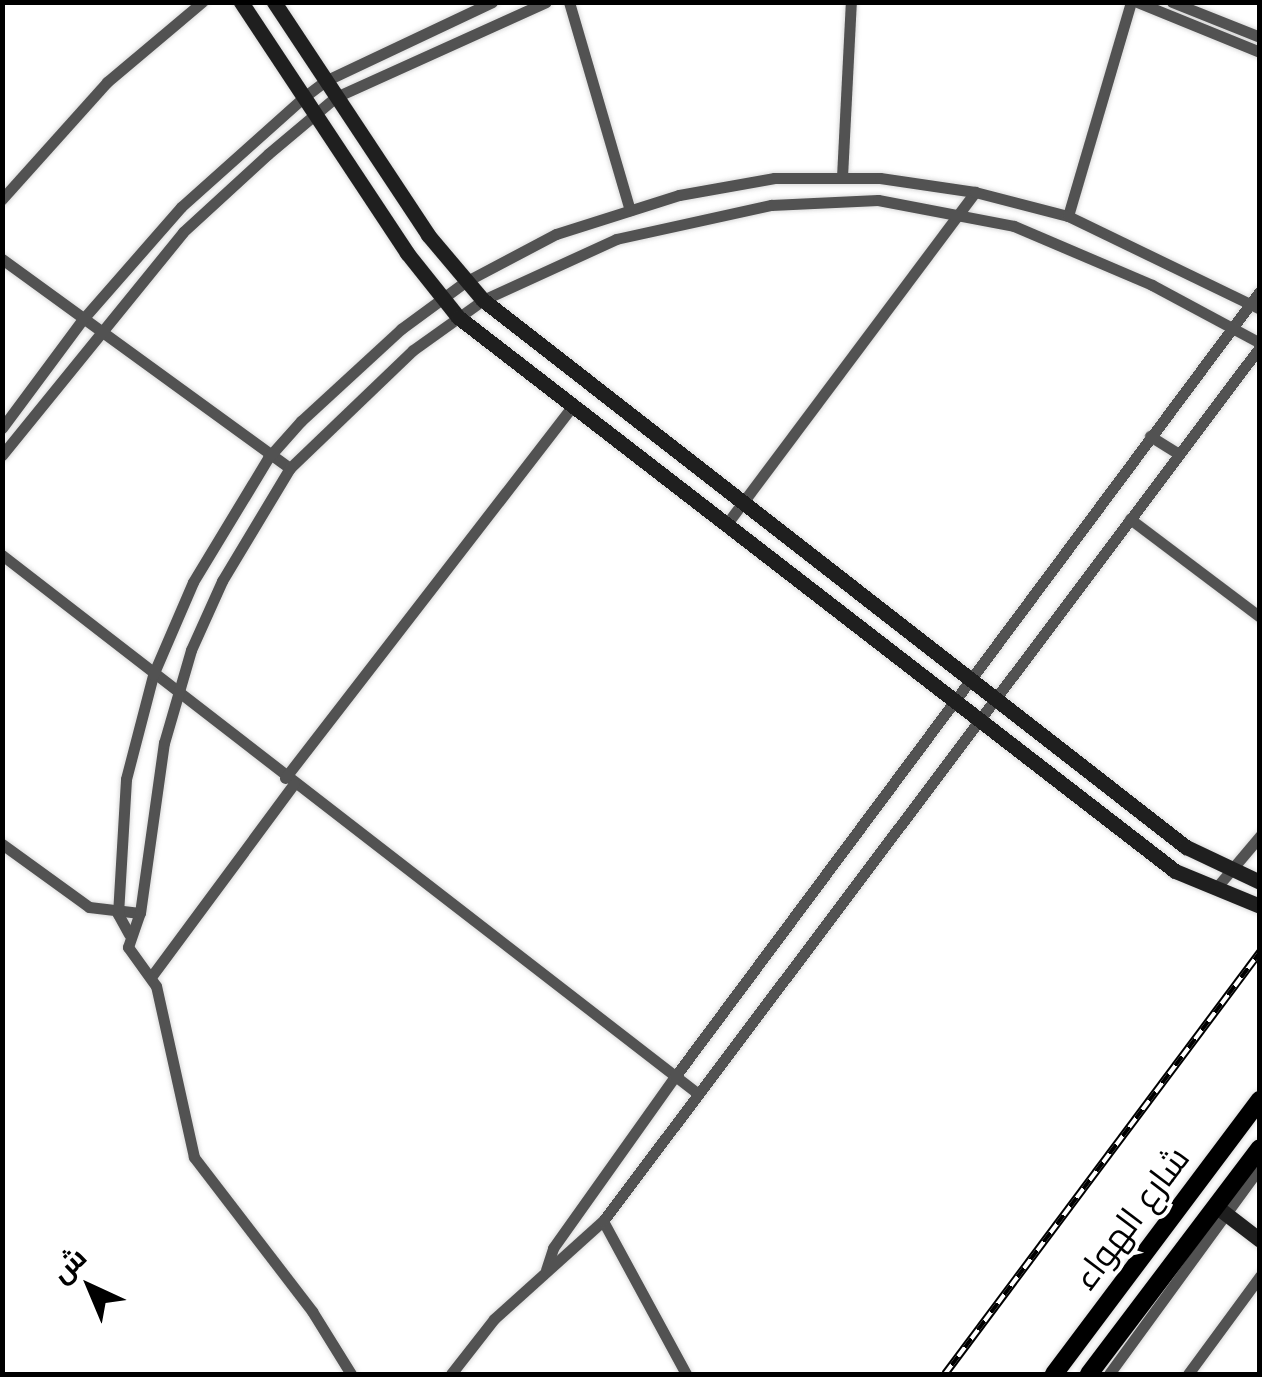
<!DOCTYPE html>
<html>
<head>
<meta charset="utf-8">
<style>
	body { margin:0 }
	#map { position:relative; width:1262px; height:1377px; overflow:hidden; background:#fff; font-family:"Fira Sans",Cairo,sans-serif }
	div>[style] { position:absolute }
	.roads { filter:drop-shadow(0 0 2px #dbdbdb) drop-shadow(0 0 2px #dbdbdb) }
	.street>* { height:11px; margin:-5.5px; padding:0 5.5px; transform-origin:5.5px; border-radius:5.5px; background:#525252 }
	.secondary>* { height:15px; margin:-7.5px; padding:0 7.5px; transform-origin:7.5px; border-radius:7.5px; background:#1f1f1f }
	.primary>* { height:18px; margin:-9px; padding:0 9px; transform-origin:9px; border-radius:9px; background:#000 }
	.rail>* { height:8px; margin-top:-4px; transform-origin:0; background:repeating-linear-gradient(90deg,#fff 0 11px,#000 0 22px); box-sizing:border-box; border-block:2px solid #000 }
	span { translate:-50% -50%; white-space:nowrap; text-align:center; line-height:1.15; -webkit-text-stroke:8px #fff; paint-order:stroke }
	.street-label { font-size:35px; color:#000 }
	.frame { position:absolute; inset:0; border:5px solid #000; pointer-events:none }
	.north { position:absolute; left:40px; top:1237px; width:100px; height:100px; -webkit-text-stroke:8px #fff; paint-order:stroke; rotate:316deg; font-size:28px; font-weight:700; line-height:40px; text-align:center; color:#000 }
	.north::after { content:''; display:block; margin:auto; width:35px; height:45px; background:#000; clip-path:polygon(50% 0,100% 100%,50% 72%,0 100%) }
</style>
</head>
<body>
<div id="map">
	<div class="roads">
		<div class="street">
			<i style="left:569px;top:2px;width:217px;rotate:73.7deg"></i>
			<i style="left:1137px;top:2px;width:133px;rotate:22.1deg"></i>
			<i style="left:1172px;top:2px;width:95px;rotate:21.7deg"></i>
			<i style="left:842px;top:177px;width:175px;rotate:-87.1deg"></i>
			<i style="left:2px;top:199px;width:157px;rotate:-48.1deg"></i>
			<i style="left:107px;top:82px;width:124px;rotate:-40.1deg"></i>
			<i style="left:1068px;top:216px;width:223px;rotate:-73.6deg"></i>
			<i style="left:2px;top:259px;width:356px;rotate:36deg"></i>
			<i style="left:2px;top:428px;width:136px;rotate:-53.4deg"></i>
			<i style="left:83px;top:319px;width:149px;rotate:-48.8deg"></i>
			<i style="left:181px;top:207px;width:165px;rotate:-41.8deg"></i>
			<i style="left:304px;top:97px;width:26px;rotate:-37deg"></i>
			<i style="left:325px;top:81px;width:185px;rotate:-25.3deg"></i>
			<i style="left:1150px;top:436px;width:34px;rotate:32deg"></i>
			<i style="left:2px;top:455px;width:287px;rotate:-50.9deg"></i>
			<i style="left:183px;top:232px;width:115px;rotate:-42.5deg"></i>
			<i style="left:268px;top:154px;width:89px;rotate:-40deg"></i>
			<i style="left:336px;top:97px;width:230px;rotate:-24.3deg"></i>
			<i style="left:1130px;top:519px;width:163px;rotate:37deg"></i>
			<i style="left:726px;top:525px;width:416px;rotate:-53.2deg"></i>
			<i style="left:2px;top:555px;width:879px;rotate:37.74deg"></i>
			<i style="left:285px;top:778px;width:470px;rotate:-52.3deg"></i>
			<i style="left:2px;top:844px;width:107px;rotate:35.9deg"></i>
			<i style="left:89px;top:907px;width:51px;rotate:6.7deg"></i>
			<i style="left:1216px;top:888px;width:68px;rotate:-49.8deg"></i>
			<i style="left:129px;top:934px;width:23px;rotate:-119deg"></i>
			<i style="left:118px;top:914px;width:135px;rotate:-86.6deg"></i>
			<i style="left:126px;top:779px;width:107px;rotate:-75.4deg"></i>
			<i style="left:153px;top:675px;width:101px;rotate:-66.7deg"></i>
			<i style="left:193px;top:582px;width:145px;rotate:-58.8deg"></i>
			<i style="left:268px;top:458px;width:50px;rotate:-48.3deg"></i>
			<i style="left:301px;top:421px;width:136px;rotate:-42.6deg"></i>
			<i style="left:401px;top:329px;width:79px;rotate:-36.3deg"></i>
			<i style="left:465px;top:282px;width:103px;rotate:-27.8deg"></i>
			<i style="left:556px;top:234px;width:129px;rotate:-17.6deg"></i>
			<i style="left:679px;top:195px;width:97px;rotate:-10.1deg"></i>
			<i style="left:774px;top:178px;width:106px"></i>
			<i style="left:880px;top:178px;width:96px;rotate:8.4deg"></i>
			<i style="left:975px;top:192px;width:96px;rotate:14.5deg"></i>
			<i style="left:1068px;top:216px;width:213px;rotate:25.8deg"></i>
			<i style="left:151px;top:977px;width:240px;rotate:-53.5deg"></i>
			<i style="left:603px;top:1221px;width:174px;rotate:61.5deg"></i>
			<i style="left:546px;top:1270px;width:23px;rotate:-72deg"></i>
			<i style="left:553px;top:1248px;width:209px;rotate:-54.6deg"></i>
			<i style="left:674px;top:1078px;width:981px;rotate:-53.33deg"></i>
			<i style="left:351px;top:1374px;width:74px;rotate:-121.8deg"></i>
			<i style="left:312px;top:1311px;width:194px;rotate:-127.5deg"></i>
			<i style="left:194px;top:1157px;width:175px;rotate:-102.5deg"></i>
			<i style="left:156px;top:986px;width:48px;rotate:-125.7deg"></i>
			<i style="left:128px;top:947px;width:36px;rotate:-71deg"></i>
			<i style="left:140px;top:913px;width:172px;rotate:-82deg"></i>
			<i style="left:164px;top:743px;width:97px;rotate:-73.8deg"></i>
			<i style="left:191px;top:650px;width:76px;rotate:-65.8deg"></i>
			<i style="left:222px;top:581px;width:132px;rotate:-59deg"></i>
			<i style="left:290px;top:468px;width:170px;rotate:-43.8deg"></i>
			<i style="left:413px;top:350px;width:86px;rotate:-35.5deg"></i>
			<i style="left:483px;top:300px;width:146px;rotate:-24.6deg"></i>
			<i style="left:616px;top:239px;width:159px;rotate:-12.4deg"></i>
			<i style="left:771px;top:205px;width:107px;rotate:-2.7deg"></i>
			<i style="left:878px;top:200px;width:138px;rotate:10.8deg"></i>
			<i style="left:1014px;top:226px;width:150px;rotate:23.1deg"></i>
			<i style="left:1152px;top:285px;width:123px;rotate:28.2deg"></i>
			<i style="left:451px;top:1374px;width:70px;rotate:-52deg"></i>
			<i style="left:494px;top:1319px;width:147px;rotate:-42deg"></i>
			<i style="left:603px;top:1221px;width:1093px;rotate:-53.07deg"></i>
			<i style="left:1109px;top:1374px;width:256px;rotate:-53.9deg"></i>
			<i style="left:1188px;top:1374px;width:122px;rotate:-53.7deg"></i>
		</div>
		<div class="secondary">
			<i style="left:241px;top:2px;width:301px;rotate:56.5deg"></i>
			<i style="left:407px;top:253px;width:82px;rotate:51.4deg"></i>
			<i style="left:458px;top:317px;width:906px;rotate:37.69deg"></i>
			<i style="left:1175px;top:871px;width:92px;rotate:22.4deg"></i>
			<i style="left:274px;top:2px;width:279px;rotate:56.5deg"></i>
			<i style="left:428px;top:235px;width:85px;rotate:49.8deg"></i>
			<i style="left:483px;top:300px;width:891px;rotate:37.89deg"></i>
			<i style="left:1186px;top:847px;width:82px;rotate:25.3deg"></i>
			<i style="left:1217px;top:1207px;width:54px;rotate:37.5deg"></i>
		</div>
		<div class="primary">
			<i style="left:1054px;top:1374px;width:343px;rotate:-53.1deg"></i>
			<i style="left:1089px;top:1374px;width:283px;rotate:-52.9deg"></i>
		</div>
	</div>
	<div class="rail">
		<i style="left:945px;top:1374px;width:527px;rotate:-53.26deg"></i>
	</div>
	<div class="street-label">
		<span style="left:1131px;top:1218px;rotate:-53deg">شارع الهواء</span>
	</div>
	<div class="frame"></div>
	<div class="north">ش</div>
</div>
</body>
</html>
